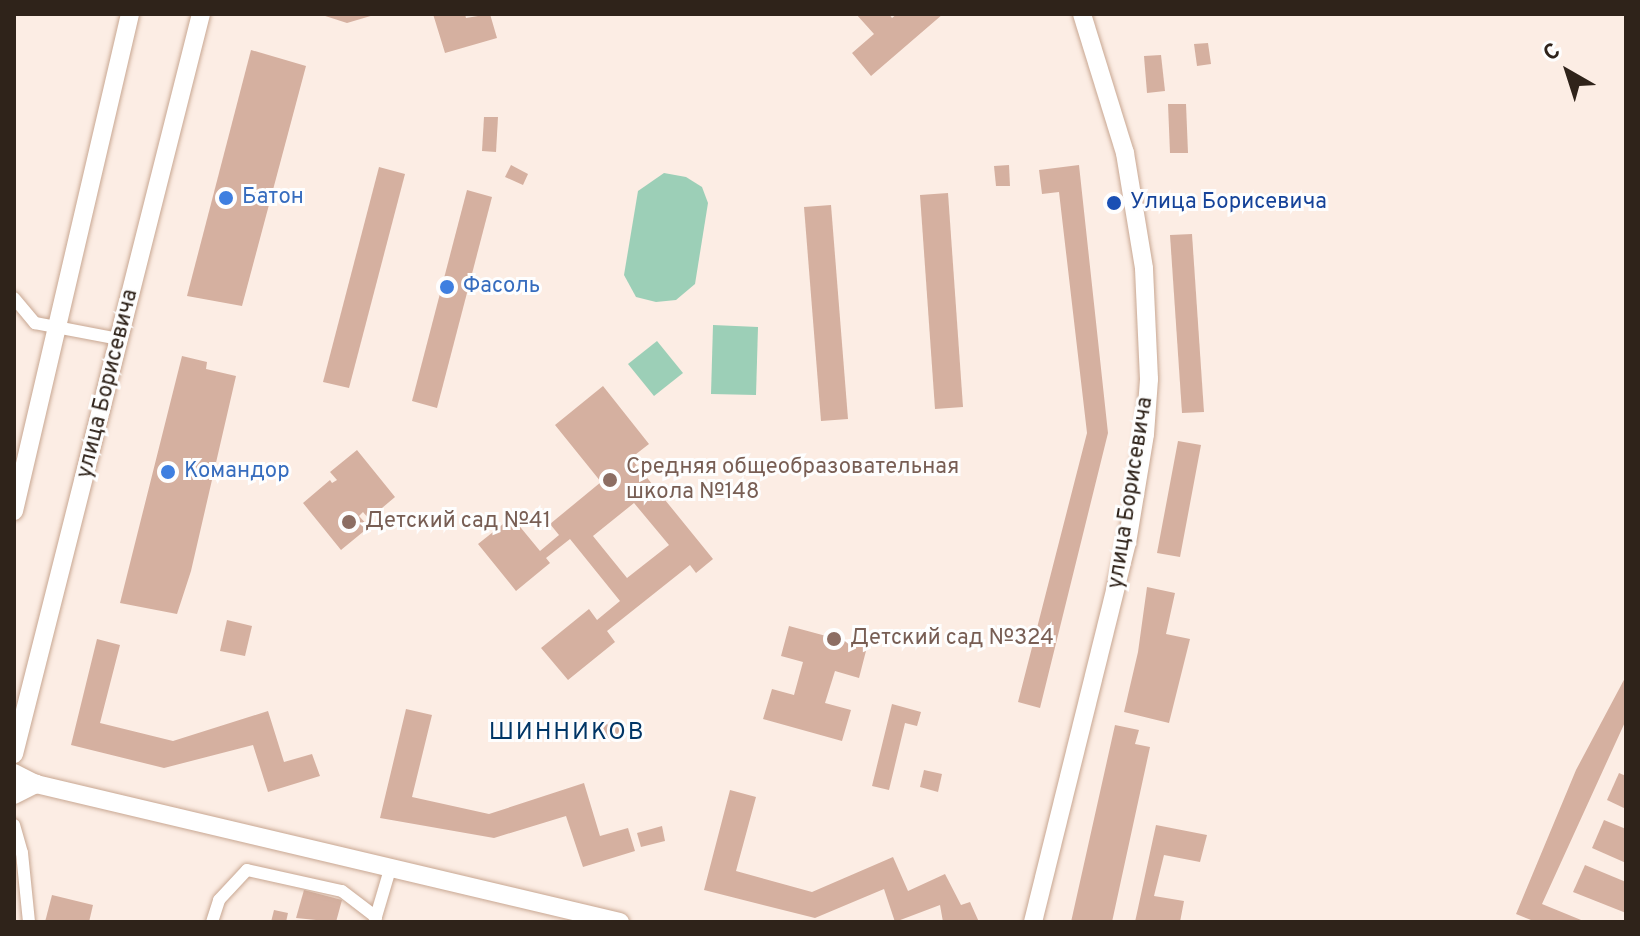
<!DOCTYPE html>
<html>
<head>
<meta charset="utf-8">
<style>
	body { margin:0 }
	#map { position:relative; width:1640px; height:936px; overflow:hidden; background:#fcede4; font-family:Overpass,sans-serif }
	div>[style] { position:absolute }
	.green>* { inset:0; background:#9ccfb7 }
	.building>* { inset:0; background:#d5b0a0 }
	.roads { filter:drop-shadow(0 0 2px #c8a792) drop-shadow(0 0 2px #c8a792) }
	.street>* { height:12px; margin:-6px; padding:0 6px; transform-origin:6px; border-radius:6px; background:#fff }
	.secondary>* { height:18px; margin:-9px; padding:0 9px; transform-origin:9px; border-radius:9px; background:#fff }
	.dots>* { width:22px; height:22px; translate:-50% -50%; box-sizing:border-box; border:4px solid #fefefe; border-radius:50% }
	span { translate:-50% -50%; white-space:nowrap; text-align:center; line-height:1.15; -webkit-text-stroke:6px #fefefe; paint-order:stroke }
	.shop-label { font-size:22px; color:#366cbe }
	.left { translate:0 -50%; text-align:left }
	.transit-label { font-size:22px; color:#164399 }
	.street-label { font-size:22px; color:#2f231a }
	.education-label { font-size:22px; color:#785e54 }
	.neighbourhood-label { font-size:24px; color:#003565; letter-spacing:2px }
	.frame { position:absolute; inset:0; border:16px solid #2f231a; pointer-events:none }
	.north { position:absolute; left:1528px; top:32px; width:80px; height:80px; -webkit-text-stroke:6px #fefefe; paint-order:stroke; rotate:321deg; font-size:22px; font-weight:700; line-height:32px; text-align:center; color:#2f231a }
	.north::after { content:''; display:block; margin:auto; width:28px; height:36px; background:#2f231a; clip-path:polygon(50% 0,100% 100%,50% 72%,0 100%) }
</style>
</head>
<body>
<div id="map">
	<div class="green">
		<i style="clip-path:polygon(664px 173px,686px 177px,702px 187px,708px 203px,695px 284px,676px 300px,656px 302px,636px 297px,624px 275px,638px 191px)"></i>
		<i style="clip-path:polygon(713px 325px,758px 327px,756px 395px,711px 394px)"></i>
		<i style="clip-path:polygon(657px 341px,683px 373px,654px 396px,628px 364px)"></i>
	</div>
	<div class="building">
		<i style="clip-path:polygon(319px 14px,373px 14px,374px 15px,347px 23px)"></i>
		<i style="clip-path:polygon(433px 14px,465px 14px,466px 18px,490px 14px,497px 38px,445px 53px)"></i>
		<i style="clip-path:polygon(856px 14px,889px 14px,892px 18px,897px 14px,943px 14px,871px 76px,852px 53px,874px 34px)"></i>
		<i style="clip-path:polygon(1208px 43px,1211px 64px,1197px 66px,1194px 44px)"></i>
		<i style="clip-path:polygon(251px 50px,306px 66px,242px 306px,187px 296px)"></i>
		<i style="clip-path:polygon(1161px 55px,1165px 91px,1147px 93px,1144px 56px)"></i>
		<i style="clip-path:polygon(1168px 104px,1186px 104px,1188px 153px,1170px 153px)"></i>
		<i style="clip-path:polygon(484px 117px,498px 117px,496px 152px,482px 151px)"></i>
		<i style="clip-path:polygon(511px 165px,528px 174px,523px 185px,505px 177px)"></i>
		<i style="clip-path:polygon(1009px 165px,1010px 186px,996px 186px,994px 166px)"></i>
		<i style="clip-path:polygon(1079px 165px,1108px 433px,1040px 708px,1018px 702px,1087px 433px,1059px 192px,1042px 194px,1039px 170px)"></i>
		<i style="clip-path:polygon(379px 167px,405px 174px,349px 388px,323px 382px)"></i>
		<i style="clip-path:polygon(467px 190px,492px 197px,437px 408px,412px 401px)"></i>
		<i style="clip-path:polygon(948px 193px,963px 407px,935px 409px,920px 195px)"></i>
		<i style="clip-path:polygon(831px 205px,848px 419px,821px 421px,804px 207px)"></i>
		<i style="clip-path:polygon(1192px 234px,1204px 412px,1182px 413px,1170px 235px)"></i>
		<i style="clip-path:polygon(182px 356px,207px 362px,206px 369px,236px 376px,191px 571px,177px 614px,120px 603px)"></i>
		<i style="clip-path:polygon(evenodd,603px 386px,649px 444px,631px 458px,713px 559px,696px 573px,690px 565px,607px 631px,615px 642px,568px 680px,541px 648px,589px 609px,597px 620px,620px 601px,570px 539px,546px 558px,550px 563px,516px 591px,478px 544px,512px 517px,540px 551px,559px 535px,550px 524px,601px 482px,555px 425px,603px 386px,634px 503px,669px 545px,627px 578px,593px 536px,634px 503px)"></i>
		<i style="clip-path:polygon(1178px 441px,1201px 445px,1180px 557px,1157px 553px)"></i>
		<i style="clip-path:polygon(357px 450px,395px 497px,369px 519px,363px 512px,359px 516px,369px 527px,341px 550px,303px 503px,330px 480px,332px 483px,337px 480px,330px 472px)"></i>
		<i style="clip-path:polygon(1147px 587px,1175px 593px,1166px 634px,1190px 639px,1169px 723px,1124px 712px,1138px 652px)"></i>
		<i style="clip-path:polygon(227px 620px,252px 626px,245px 656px,220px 651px)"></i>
		<i style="clip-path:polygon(789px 626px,867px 647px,859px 678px,835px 671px,825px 703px,851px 710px,842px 741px,763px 719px,772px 689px,794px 695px,803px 662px,781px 656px)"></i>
		<i style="clip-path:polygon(97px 639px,120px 645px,100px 723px,173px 741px,268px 711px,284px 762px,312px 754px,320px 776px,268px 792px,253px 745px,164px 768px,71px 745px)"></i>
		<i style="clip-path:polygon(1626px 676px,1626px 720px,1542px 904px,1586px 922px,1536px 922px,1516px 914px,1576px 770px)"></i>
		<i style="clip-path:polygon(892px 704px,921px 712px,917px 726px,905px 723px,889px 790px,872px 786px)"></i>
		<i style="clip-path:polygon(406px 709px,432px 715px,412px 797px,489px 814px,584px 783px,600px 836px,628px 828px,635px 851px,583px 867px,566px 816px,494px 838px,380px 818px)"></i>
		<i style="clip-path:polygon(601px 723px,623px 728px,620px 740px,598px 736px)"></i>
		<i style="clip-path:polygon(1115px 725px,1139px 730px,1135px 744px,1150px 747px,1112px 922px,1071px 922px)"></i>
		<i style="clip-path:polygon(924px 770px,942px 774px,938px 792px,920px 787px)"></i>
		<i style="clip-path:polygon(1619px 773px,1626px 776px,1626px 809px,1607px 800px)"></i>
		<i style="clip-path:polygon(730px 790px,756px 797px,736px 871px,812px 892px,893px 857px,908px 891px,945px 874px,961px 905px,970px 902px,979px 922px,943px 922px,940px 905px,895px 922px,884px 889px,815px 918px,704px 890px)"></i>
		<i style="clip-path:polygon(1604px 820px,1626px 829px,1626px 863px,1592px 848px)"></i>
		<i style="clip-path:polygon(1156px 825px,1207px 835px,1200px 862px,1164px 855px,1154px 896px,1184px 901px,1180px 922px,1135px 922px)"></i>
		<i style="clip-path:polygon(662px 826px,665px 841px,641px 847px,637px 833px)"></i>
		<i style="clip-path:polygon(1585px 865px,1626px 882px,1626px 913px,1573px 892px)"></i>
		<i style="clip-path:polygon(304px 890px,342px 900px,336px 922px,296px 918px)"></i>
		<i style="clip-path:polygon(52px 895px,93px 905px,89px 922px,45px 922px)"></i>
		<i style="clip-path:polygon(274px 910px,288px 913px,286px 922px,271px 922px)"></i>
	</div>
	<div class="roads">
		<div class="street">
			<i style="left:14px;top:298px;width:33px;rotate:50deg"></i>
			<i style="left:35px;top:323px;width:86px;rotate:10.8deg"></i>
			<i style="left:14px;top:825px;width:29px;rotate:74deg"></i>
			<i style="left:22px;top:853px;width:69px;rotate:84.2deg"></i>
			<i style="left:375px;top:920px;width:56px;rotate:-73.5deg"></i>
			<i style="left:212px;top:922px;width:23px;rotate:-72deg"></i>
			<i style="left:219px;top:900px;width:41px;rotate:-47deg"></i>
			<i style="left:247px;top:870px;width:97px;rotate:12.5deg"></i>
			<i style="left:342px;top:891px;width:43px;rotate:37.4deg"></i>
		</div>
		<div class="secondary">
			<i style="left:14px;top:511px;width:510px;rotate:-76.86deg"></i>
			<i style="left:14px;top:754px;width:763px;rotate:-75.82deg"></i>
			<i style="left:14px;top:773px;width:25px;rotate:27deg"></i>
			<i style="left:36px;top:784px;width:600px;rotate:13.3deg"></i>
			<i style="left:14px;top:795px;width:25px;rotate:-27deg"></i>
			<i style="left:1033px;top:922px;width:390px;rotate:-76.1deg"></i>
			<i style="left:1127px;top:543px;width:110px;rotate:-80.6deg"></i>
			<i style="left:1145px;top:434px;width:55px;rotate:-85.8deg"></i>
			<i style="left:1149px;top:379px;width:111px;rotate:-92.6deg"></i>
			<i style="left:1144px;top:268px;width:117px;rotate:-99.4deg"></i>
			<i style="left:1125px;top:153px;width:145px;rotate:-107.2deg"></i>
		</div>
	</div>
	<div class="dots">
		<i style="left:226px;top:198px;background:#3f7fe0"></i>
		<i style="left:1114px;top:203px;background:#1a4fb4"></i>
		<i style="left:447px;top:287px;background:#3f7fe0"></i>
		<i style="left:168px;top:472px;background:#3f7fe0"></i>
		<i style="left:610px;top:480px;background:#8d6e63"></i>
		<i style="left:349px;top:522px;background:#8d6e63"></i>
		<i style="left:834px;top:639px;background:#8d6e63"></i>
	</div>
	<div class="shop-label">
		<span class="left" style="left:242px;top:198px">Батон</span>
		<span class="left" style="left:463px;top:287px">Фасоль</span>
		<span class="left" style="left:184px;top:472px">Командор</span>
	</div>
	<div class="transit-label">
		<span class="left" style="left:1130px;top:203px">Улица Борисевича</span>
	</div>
	<div class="street-label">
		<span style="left:108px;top:384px;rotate:-76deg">улица Борисевича</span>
		<span style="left:1131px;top:493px;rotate:-81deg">улица Борисевича</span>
	</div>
	<div class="education-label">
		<span class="left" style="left:626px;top:480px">Средняя общеобразовательная<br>школа №148</span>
		<span class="left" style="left:365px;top:522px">Детский сад №41</span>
		<span class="left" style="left:850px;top:639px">Детский сад №324</span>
	</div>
	<div class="neighbourhood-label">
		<span style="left:567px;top:734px">ШИННИКОВ</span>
	</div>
	<div class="frame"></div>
	<div class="north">С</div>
</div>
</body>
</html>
